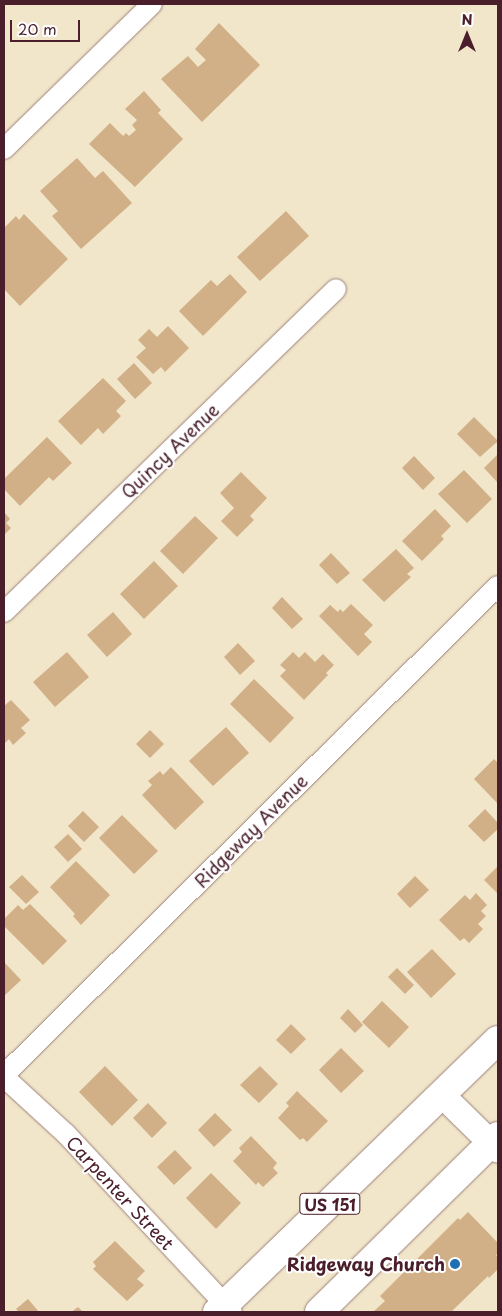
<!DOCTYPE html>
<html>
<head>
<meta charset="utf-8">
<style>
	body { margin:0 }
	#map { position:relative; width:502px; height:1316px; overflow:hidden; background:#f1e5ca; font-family:"Playpen Sans",sans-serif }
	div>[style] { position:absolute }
	.building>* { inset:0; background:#d1af87 }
	.roads { filter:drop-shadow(0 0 1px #9e827a) drop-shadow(0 0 1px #9e827a) }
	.minor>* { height:20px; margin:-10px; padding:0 10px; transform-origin:10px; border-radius:10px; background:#fff }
	.tertiary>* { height:25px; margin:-12.5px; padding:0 12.5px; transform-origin:12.5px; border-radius:12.5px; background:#fff }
	.primary>* { height:28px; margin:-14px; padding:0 14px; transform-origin:14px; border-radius:14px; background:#fff }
	.dots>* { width:14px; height:14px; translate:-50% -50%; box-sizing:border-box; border:2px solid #fff; border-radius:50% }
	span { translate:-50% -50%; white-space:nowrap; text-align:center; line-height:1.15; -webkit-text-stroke:4px #fff; paint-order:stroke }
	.shield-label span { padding:1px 4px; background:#fff; border:1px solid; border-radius:4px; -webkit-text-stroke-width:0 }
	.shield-label { font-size:16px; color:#4a1f2b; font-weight:700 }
	.street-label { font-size:18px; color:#4a1f2b }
	.poi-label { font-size:18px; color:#4a1f2b; font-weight:700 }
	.right { translate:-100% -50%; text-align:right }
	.frame { position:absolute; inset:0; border:5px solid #4a1f2b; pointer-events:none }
	.north { position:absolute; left:442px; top:10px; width:50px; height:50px; -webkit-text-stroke:4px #fff; paint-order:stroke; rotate:0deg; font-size:14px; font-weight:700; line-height:20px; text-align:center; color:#4a1f2b }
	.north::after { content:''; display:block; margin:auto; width:18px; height:22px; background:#4a1f2b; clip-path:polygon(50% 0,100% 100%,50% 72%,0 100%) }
	.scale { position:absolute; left:10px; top:20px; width:70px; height:22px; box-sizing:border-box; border:2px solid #4a1f2b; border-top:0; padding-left:6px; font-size:15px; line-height:18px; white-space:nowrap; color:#4a1f2b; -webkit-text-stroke:4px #fff; paint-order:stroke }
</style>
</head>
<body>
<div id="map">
	<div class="building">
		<i style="clip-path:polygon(219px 23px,260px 65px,202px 122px,161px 79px,188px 56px,198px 67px,206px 60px,195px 49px)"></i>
		<i style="clip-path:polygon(144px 91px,161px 110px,158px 113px,183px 139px,135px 187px,89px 144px,110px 123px,123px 136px,126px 133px,129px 136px,136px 130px,132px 125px,137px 120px,125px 109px)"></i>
		<i style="clip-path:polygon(77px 158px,95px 178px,103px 171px,132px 203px,81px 249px,52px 216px,58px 211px,40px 191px)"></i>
		<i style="clip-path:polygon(286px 211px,309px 236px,260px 281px,237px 257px)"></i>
		<i style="clip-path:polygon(24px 214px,68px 259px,20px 306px,4px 289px,4px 228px,16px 216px,19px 220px)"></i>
		<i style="clip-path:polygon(230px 274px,247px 292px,203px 336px,179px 311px,211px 280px,217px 286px)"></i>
		<i style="clip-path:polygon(168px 326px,189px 348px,165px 372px,161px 367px,153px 374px,136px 357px,146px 348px,138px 340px,149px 329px,157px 337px)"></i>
		<i style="clip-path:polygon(134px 363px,152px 383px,135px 399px,117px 379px)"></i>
		<i style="clip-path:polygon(103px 378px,126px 401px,116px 411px,121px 416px,103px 434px,98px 428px,81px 445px,58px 421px)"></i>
		<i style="clip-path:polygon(474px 417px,498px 441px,480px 457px,457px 434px)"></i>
		<i style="clip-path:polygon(47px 437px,72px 463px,53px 481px,49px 477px,20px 506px,4px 489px,4px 479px)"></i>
		<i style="clip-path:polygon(498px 454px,498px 483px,484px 468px)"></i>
		<i style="clip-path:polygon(414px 456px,435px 478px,423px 490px,402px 468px)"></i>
		<i style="clip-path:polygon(464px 470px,492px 499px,467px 523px,438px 494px)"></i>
		<i style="clip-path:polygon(241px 472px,267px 498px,250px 516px,254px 520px,237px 537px,221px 521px,234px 508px,220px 493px)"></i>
		<i style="clip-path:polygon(435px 509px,451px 526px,441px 536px,444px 539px,422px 561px,402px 541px)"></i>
		<i style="clip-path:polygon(4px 512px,10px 519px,6px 523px,11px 528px,4px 535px)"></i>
		<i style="clip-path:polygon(195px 516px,218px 538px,183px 574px,160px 551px)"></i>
		<i style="clip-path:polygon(396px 549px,414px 568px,407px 574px,411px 577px,384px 602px,362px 580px)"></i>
		<i style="clip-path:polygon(331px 553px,350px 573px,337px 584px,319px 565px)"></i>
		<i style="clip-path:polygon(154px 561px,178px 586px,144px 619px,120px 594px)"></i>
		<i style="clip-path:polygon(282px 597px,303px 619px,292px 629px,272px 608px)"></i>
		<i style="clip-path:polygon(351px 604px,373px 625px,364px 634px,372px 642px,358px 656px,319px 616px,330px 605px,338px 612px,340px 609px,343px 612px)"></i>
		<i style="clip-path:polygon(113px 612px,132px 634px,107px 657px,87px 635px)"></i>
		<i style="clip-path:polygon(238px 643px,255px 661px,240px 675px,224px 657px)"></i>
		<i style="clip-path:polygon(67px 652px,89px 677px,55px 707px,33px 682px)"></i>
		<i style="clip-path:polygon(293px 652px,299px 658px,305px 652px,315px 662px,323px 654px,334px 665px,326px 673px,328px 675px,304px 700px,280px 676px,286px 670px,280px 665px)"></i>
		<i style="clip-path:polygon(254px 679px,294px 718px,270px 743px,230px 704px)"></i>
		<i style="clip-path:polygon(11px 700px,30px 720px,21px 728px,26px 733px,13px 745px,9px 739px,4px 744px,4px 706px)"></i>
		<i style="clip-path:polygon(226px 727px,249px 753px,213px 786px,189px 761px)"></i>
		<i style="clip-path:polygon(150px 730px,164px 744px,150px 758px,136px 744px)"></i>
		<i style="clip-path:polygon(494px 759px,498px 763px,498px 804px,474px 779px)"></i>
		<i style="clip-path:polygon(171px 767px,204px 802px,175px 830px,142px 795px,152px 785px,148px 781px,160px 771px,163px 775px)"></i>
		<i style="clip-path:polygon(485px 809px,498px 823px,498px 829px,484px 842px,468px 826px)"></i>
		<i style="clip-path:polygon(83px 811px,99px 827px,84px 842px,68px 826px)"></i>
		<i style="clip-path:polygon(122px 815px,158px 851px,134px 874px,99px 838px)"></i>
		<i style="clip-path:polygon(68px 834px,82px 849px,68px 862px,54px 847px)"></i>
		<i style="clip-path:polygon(76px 861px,110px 895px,81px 925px,73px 916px,75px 914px,50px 887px)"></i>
		<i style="clip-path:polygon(498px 866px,498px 894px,484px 880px)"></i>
		<i style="clip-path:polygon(22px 875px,39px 892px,26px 904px,9px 887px)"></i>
		<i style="clip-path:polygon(415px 876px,429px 890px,410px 908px,397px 894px)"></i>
		<i style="clip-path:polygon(476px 893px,487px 905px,481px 911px,486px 916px,478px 924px,483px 929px,469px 943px,464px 938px,460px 941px,439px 920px,465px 895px,470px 900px)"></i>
		<i style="clip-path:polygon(30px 904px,67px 941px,43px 965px,4px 926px,4px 919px,18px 905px,23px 910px)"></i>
		<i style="clip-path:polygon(432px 949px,456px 974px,431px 998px,407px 972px)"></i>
		<i style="clip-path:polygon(4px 962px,21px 980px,4px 996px)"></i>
		<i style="clip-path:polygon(397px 968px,414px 985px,405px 994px,388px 977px)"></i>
		<i style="clip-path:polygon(382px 1001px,409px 1027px,389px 1048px,362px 1022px)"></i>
		<i style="clip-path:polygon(348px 1009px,363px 1025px,355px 1033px,340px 1018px)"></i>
		<i style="clip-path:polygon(291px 1024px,306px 1039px,291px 1054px,276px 1040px)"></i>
		<i style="clip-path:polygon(341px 1048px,364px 1071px,341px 1093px,319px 1070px)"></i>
		<i style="clip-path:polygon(105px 1066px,138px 1100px,112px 1126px,79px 1092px)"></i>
		<i style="clip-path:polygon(260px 1066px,278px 1084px,259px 1103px,240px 1085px)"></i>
		<i style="clip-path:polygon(297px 1091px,328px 1121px,307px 1142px,303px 1138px,300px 1140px,278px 1118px,289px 1106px,286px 1103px)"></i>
		<i style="clip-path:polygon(148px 1103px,167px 1123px,152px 1138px,133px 1118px)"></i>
		<i style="clip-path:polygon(215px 1113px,232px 1130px,214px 1147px,198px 1130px)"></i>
		<i style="clip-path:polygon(251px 1136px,277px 1163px,273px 1168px,278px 1173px,263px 1187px,258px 1182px,256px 1185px,233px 1161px,242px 1152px,239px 1148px)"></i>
		<i style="clip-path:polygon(175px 1150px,192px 1168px,174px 1185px,157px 1167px)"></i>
		<i style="clip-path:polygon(211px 1173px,241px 1203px,216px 1229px,186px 1198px)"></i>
		<i style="clip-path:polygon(468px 1212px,498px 1243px,498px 1253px,496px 1255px,498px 1258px,498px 1269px,489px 1278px,488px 1276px,451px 1312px,373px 1312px,385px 1301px,380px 1296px,458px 1218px,460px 1220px)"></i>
		<i style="clip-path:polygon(115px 1241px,145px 1271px,137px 1279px,144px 1285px,127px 1301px,93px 1269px,96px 1266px,93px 1262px)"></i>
		<i style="clip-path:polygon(28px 1299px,39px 1312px,19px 1312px,16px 1309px)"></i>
		<i style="clip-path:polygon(78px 1307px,83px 1312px,72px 1312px,74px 1310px)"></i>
	</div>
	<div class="roads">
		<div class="minor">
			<i style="left:4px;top:149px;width:207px;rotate:-44.4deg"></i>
			<i style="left:4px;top:612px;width:463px;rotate:-44.2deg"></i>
			<i style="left:4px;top:1075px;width:695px;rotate:-44.71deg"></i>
			<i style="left:4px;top:1077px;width:84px;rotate:42.6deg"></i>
			<i style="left:66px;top:1134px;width:243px;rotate:47deg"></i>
		</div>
		<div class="tertiary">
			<i style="left:442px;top:1095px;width:78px;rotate:44.5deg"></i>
		</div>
		<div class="primary">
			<i style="left:217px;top:1312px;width:391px;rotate:-44.1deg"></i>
			<i style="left:319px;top:1312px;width:251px;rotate:-44.5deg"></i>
		</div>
	</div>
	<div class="dots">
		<i style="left:455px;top:1264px;background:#1f6fb2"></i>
	</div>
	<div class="shield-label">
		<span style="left:330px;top:1204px">US 151</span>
	</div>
	<div class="street-label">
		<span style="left:170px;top:451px;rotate:-44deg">Quincy Avenue</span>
		<span style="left:251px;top:831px;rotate:-45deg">Ridgeway Avenue</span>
		<span style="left:120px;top:1193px;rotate:47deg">Carpenter Street</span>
	</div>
	<div class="poi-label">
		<span class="right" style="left:445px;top:1264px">Ridgeway Church</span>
	</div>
	<div class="frame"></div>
	<div class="north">N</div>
	<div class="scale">20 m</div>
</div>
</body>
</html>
